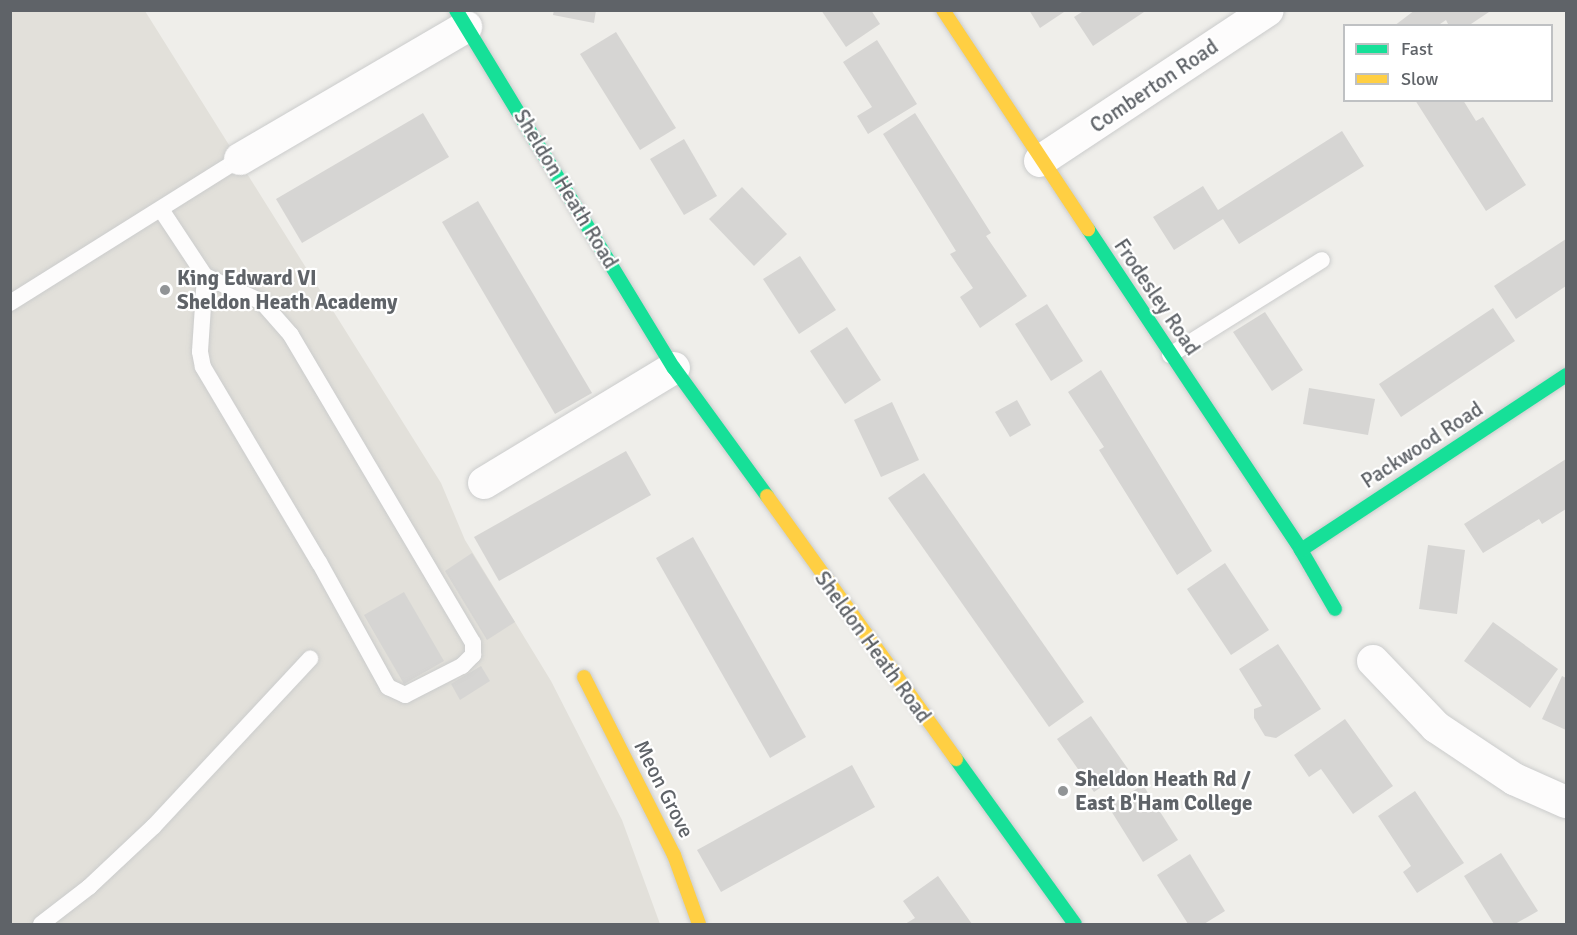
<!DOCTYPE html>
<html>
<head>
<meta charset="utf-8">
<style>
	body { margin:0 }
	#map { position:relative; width:1577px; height:935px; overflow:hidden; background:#efeeea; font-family:Signika,sans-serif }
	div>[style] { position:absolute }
	.education>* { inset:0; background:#e2e0da }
	.building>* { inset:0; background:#d6d5d3 }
	.roads { filter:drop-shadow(0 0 2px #cbcccc) drop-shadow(0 0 2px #cbcccc) }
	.lane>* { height:16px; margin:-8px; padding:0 8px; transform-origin:8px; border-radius:8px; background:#fdfcfc }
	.street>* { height:32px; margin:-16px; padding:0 16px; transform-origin:16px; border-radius:16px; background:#fdfcfc }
	.fast>* { height:14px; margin:-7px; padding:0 7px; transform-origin:7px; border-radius:7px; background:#16e098 }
	.slow>* { height:14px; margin:-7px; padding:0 7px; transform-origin:7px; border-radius:7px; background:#ffcf43 }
	.dots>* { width:16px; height:16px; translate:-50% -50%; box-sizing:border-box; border:3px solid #fff; border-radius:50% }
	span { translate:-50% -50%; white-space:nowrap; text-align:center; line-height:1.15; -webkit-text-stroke:4.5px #fff; paint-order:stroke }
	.street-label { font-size:21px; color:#5f6368 }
	.poi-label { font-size:21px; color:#5f6368; font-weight:700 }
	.left { translate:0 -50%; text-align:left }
	.frame { position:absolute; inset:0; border:12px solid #5f6368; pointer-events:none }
	.legend { position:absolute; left:1343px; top:24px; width:210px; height:78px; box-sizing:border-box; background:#fff; border:2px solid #bfc1c3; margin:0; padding:8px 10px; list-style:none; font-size:18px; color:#5f6368 }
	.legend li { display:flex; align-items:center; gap:12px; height:30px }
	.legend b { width:30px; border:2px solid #bfc1c3 }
</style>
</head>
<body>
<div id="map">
	<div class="education">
		<i style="clip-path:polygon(10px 11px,145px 11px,441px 483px,465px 540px,551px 681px,622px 820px,660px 924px,11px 924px)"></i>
	</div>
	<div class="building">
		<i style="clip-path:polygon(554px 10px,596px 10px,594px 23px,553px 15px)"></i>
		<i style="clip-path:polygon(821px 10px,871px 10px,880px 24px,846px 47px)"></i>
		<i style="clip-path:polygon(1029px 10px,1067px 10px,1040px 28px)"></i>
		<i style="clip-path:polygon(1085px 10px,1147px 10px,1093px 46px,1074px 17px)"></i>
		<i style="clip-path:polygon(1415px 10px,1492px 10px,1468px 26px,1449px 26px,1446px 20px,1437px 26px,1394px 26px)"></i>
		<i style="clip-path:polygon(616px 32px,676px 128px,640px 150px,580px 54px)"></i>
		<i style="clip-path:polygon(877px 40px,917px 104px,868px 134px,857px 116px,872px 107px,843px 62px)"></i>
		<i style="clip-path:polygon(1415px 100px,1463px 100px,1476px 121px,1483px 117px,1526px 185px,1486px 211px)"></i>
		<i style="clip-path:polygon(423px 113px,449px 157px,302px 243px,276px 199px)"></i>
		<i style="clip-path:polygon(915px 113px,991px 233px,986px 236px,1027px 296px,980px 328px,960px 297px,973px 288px,950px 254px,956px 251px,883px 134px)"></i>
		<i style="clip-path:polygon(1342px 131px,1364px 166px,1239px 244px,1223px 219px,1174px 250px,1153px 217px,1203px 186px,1218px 210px)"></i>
		<i style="clip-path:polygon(684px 139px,717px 196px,684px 215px,650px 159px)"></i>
		<i style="clip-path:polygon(742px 187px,787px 234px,754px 266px,709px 219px)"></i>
		<i style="clip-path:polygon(478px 201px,592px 393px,555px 414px,442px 222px)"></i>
		<i style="clip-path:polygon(1566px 239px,1566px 286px,1516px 319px,1494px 286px)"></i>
		<i style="clip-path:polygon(800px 256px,836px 310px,799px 334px,763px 279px)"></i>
		<i style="clip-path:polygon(1047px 304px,1083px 361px,1051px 381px,1015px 324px)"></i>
		<i style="clip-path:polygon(1493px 308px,1515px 341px,1401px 417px,1379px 384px)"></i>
		<i style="clip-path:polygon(1265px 312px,1303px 370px,1272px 391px,1233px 332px)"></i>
		<i style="clip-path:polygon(847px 327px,881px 380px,845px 404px,810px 351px)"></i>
		<i style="clip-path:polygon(1101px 370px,1212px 551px,1177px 575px,1099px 450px,1104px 447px,1068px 392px)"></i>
		<i style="clip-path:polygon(1309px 388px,1375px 399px,1368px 435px,1303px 424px)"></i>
		<i style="clip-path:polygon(1017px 400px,1031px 425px,1010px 437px,995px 412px)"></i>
		<i style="clip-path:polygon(892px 402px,919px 460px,881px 477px,854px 420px)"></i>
		<i style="clip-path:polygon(626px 451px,651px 495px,499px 581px,474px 537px)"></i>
		<i style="clip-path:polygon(1566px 459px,1566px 509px,1542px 524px,1539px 519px,1483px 553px,1464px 524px)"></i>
		<i style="clip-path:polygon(924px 473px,1084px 702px,1049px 727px,888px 498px)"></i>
		<i style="clip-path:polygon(693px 537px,806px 737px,770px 758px,656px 558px)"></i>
		<i style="clip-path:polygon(1428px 545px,1465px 550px,1457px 614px,1419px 609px)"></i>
		<i style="clip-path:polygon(472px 553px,515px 622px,487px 640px,445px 571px)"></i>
		<i style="clip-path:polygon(1225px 563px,1269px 630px,1231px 655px,1187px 589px)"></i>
		<i style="clip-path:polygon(404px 592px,444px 661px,404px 684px,364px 615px)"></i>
		<i style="clip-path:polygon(1493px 622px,1558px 669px,1530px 708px,1464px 661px)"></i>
		<i style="clip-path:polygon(1278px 644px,1321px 709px,1276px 738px,1265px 736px,1254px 718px,1254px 709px,1262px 706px,1239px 669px)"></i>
		<i style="clip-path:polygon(481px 666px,490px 681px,460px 700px,451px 684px)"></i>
		<i style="clip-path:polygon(1562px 676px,1566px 678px,1566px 730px,1542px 719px)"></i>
		<i style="clip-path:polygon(1091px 716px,1128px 769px,1094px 792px,1057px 739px)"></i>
		<i style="clip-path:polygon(1345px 719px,1393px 786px,1353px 814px,1321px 769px,1309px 777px,1294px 755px)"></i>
		<i style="clip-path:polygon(852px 765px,875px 807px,721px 892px,697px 850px)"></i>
		<i style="clip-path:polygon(1143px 785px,1178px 840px,1143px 862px,1108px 806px)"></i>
		<i style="clip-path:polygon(1415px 791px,1464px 863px,1417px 893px,1403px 872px,1411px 866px,1378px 816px)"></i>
		<i style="clip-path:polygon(1501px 853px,1538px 911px,1515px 924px,1494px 924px,1464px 876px)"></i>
		<i style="clip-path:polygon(1190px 854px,1225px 911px,1204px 924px,1188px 924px,1157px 875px)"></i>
		<i style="clip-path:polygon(938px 876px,972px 924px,905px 924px,915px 918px,903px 901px)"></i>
	</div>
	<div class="roads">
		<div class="lane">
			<i style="left:162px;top:211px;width:78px;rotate:56.5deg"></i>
			<i style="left:205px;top:276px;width:76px;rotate:93.8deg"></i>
			<i style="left:200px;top:352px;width:15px;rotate:79deg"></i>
			<i style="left:203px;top:367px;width:227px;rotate:59.3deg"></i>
			<i style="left:319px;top:562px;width:143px;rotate:61.1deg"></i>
			<i style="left:388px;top:687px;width:19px;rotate:25deg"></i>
			<i style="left:405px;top:695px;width:64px;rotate:-27deg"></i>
			<i style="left:462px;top:666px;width:16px;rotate:-45deg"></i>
			<i style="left:473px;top:655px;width:12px;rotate:-90deg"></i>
			<i style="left:473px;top:643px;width:358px;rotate:-120.6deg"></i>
			<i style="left:291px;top:335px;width:44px;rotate:-131.3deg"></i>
			<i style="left:262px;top:302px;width:63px;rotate:-155.5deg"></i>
			<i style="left:10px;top:303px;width:271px;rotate:-32.1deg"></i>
			<i style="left:1170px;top:355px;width:179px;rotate:-32deg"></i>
			<i style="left:41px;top:924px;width:61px;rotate:-37.6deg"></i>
			<i style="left:89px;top:887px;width:89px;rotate:-43.2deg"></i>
			<i style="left:154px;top:826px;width:229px;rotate:-47deg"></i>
		</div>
		<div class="street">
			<i style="left:240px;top:159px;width:262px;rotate:-30.3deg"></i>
			<i style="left:1040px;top:161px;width:273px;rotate:-33.5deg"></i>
			<i style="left:484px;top:483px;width:222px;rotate:-31.2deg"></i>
			<i style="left:1373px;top:661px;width:91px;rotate:46.3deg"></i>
			<i style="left:1436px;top:727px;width:94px;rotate:33.7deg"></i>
			<i style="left:1514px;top:779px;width:57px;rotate:23.9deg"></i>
		</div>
		<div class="fast">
			<i style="left:456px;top:10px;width:419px;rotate:58.7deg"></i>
			<i style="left:674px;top:368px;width:158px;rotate:54deg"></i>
			<i style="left:1088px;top:229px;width:385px;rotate:56.4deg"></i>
			<i style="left:1301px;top:550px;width:68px;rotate:60deg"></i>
			<i style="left:1301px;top:550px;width:318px;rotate:-33.4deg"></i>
			<i style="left:956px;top:759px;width:203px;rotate:54.2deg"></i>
		</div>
		<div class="slow">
			<i style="left:943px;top:10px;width:263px;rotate:56.5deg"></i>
			<i style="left:767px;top:496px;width:324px;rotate:54.3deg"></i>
			<i style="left:584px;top:677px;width:199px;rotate:63.2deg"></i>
			<i style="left:674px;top:855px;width:73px;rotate:70.1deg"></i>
		</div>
	</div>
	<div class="dots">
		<i style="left:165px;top:290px;background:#919496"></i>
		<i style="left:1063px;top:791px;background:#919496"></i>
	</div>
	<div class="street-label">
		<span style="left:1154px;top:86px;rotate:-34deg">Comberton Road</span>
		<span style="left:566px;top:189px;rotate:59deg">Sheldon Heath Road</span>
		<span style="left:1157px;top:297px;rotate:56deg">Frodesley Road</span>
		<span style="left:1422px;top:445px;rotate:-33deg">Packwood Road</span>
		<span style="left:873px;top:647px;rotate:54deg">Sheldon Heath Road</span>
		<span style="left:664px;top:789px;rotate:63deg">Meon Grove</span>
	</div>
	<div class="poi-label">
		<span class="left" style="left:177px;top:290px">King Edward VI<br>Sheldon Heath Academy</span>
		<span class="left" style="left:1075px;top:791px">Sheldon Heath Rd /<br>East B'Ham College</span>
	</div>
	<div class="frame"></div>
	<ul class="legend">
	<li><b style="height:8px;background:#16e098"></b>Fast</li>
	<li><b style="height:8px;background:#ffcf43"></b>Slow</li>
	</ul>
</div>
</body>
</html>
